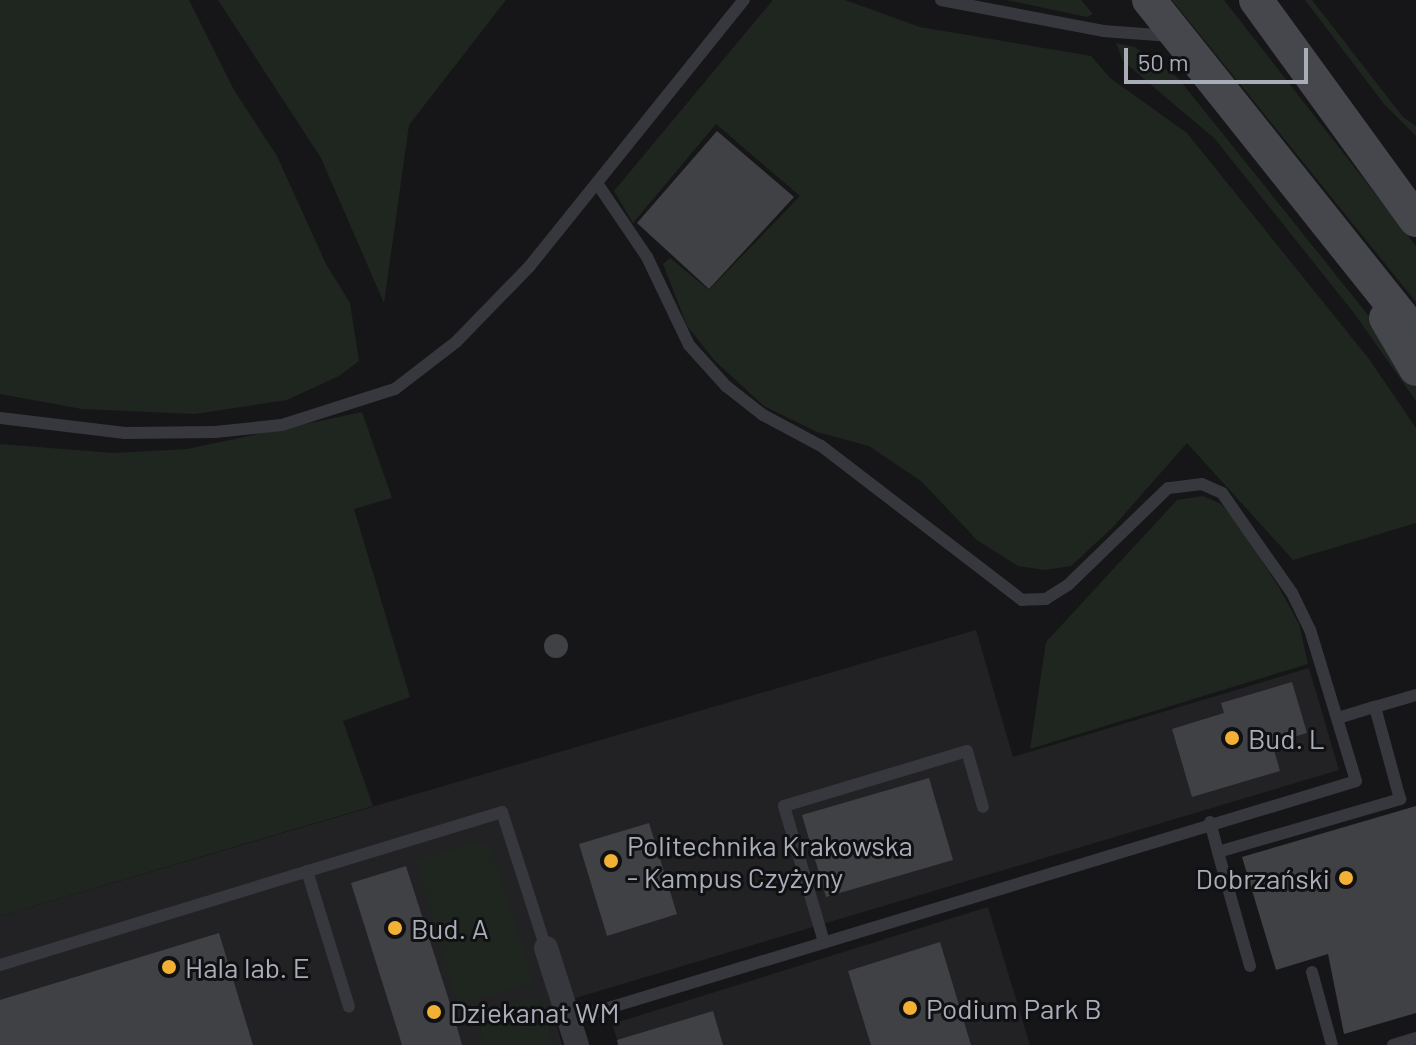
<!DOCTYPE html>
<html>
<head>
<meta charset="utf-8">
<style>
	body { margin:0 }
	#map { position:relative; width:1416px; height:1045px; overflow:hidden; background:#161618; font-family:Barlow,sans-serif }
	div>[style] { position:absolute }
	.built>* { inset:0; background:#222225 }
	.green>* { inset:0; background:#1e261f }
	.building>* { inset:0; background:#404145 }
	.round { border-radius:50% }
	.lane>* { height:12px; margin:-6px; padding:0 6px; transform-origin:6px; border-radius:6px; background:#37383d }
	.street>* { height:24px; margin:-12px; padding:0 12px; transform-origin:12px; border-radius:12px; background:#37383d }
	.secondary>* { height:34px; margin:-17px; padding:0 17px; transform-origin:17px; border-radius:17px; background:#45474d }
	.dots>* { width:22px; height:22px; translate:-50% -50%; box-sizing:border-box; border:4px solid #111113; border-radius:50% }
	span { translate:-50% -50%; white-space:nowrap; text-align:center; line-height:1.15; -webkit-text-stroke:6px #111113; paint-order:stroke }
	.poi-label { font-size:28px; color:#a8adb8 }
	.left { translate:0 -50%; text-align:left }
	.right { translate:-100% -50%; text-align:right }
	.scale { position:absolute; left:1124px; top:48px; width:184px; height:36px; box-sizing:border-box; border:4px solid #a8adb8; border-top:0; padding-left:10px; font-size:24px; line-height:28px; white-space:nowrap; color:#a8adb8; -webkit-text-stroke:6px #111113; paint-order:stroke }
</style>
</head>
<body>
<div id="map">
	<div class="built">
		<i style="clip-path:polygon(976px 630px,1013px 757px,1309px 668px,1339px 770px,552px 1005px,562px 1045px,0 1045px,0 916px)"></i>
		<i style="clip-path:polygon(988px 907px,1030px 1045px,619px 1045px,612px 1024px)"></i>
	</div>
	<div class="green">
		<i style="clip-path:polygon(0 0,189px 0,234px 90px,277px 156px,326px 264px,350px 303px,359px 361px,339px 376px,287px 400px,195px 414px,82px 409px,0 394px)"></i>
		<i style="clip-path:polygon(218px 0,506px 0,409px 125px,384px 303px,321px 158px)"></i>
		<i style="clip-path:polygon(773px 0,845px 0,920px 27px,1091px 56px,1110px 78px,1187px 133px,1369px 359px,1416px 428px,1416px 523px,1293px 560px,1187px 443px,1113px 527px,1071px 566px,1045px 570px,1018px 566px,977px 540px,921px 481px,869px 446px,817px 432px,764px 406px,715px 361px,687px 326px,663px 264px,670px 258px,709px 290px,800px 196px,716px 124px,633px 223px,614px 191px)"></i>
		<i style="clip-path:polygon(1006px 0,1081px 0,1093px 14px,1087px 17px)"></i>
		<i style="clip-path:polygon(1172px 0,1224px 0,1416px 246px,1416px 302px)"></i>
		<i style="clip-path:polygon(1305px 0,1312px 0,1403px 117px,1416px 126px,1416px 136px,1384px 104px)"></i>
		<i style="clip-path:polygon(1116px 43px,1135px 47px,1178px 78px,1376px 325px,1416px 384px,1416px 401px,1354px 313px,1215px 139px,1123px 61px)"></i>
		<i style="clip-path:polygon(362px 412px,392px 498px,354px 509px,410px 697px,343px 721px,373px 806px,0 916px,0 444px,114px 453px,187px 449px)"></i>
		<i style="clip-path:polygon(1203px 496px,1221px 504px,1239px 525px,1280px 589px,1299px 624px,1308px 664px,1030px 749px,1046px 642px,1177px 500px)"></i>
		<i style="clip-path:polygon(479px 841px,492px 850px,534px 983px,457px 1005px,416px 860px)"></i>
		<i style="clip-path:polygon(538px 996px,554px 1045px,481px 1045px,482px 1012px)"></i>
	</div>
	<div class="building">
		<i style="clip-path:polygon(717px 131px,794px 197px,709px 289px,637px 223px)"></i>
		<i class="round" style="left:544px;top:634px;width:24px;height:24px"></i>
		<i style="clip-path:polygon(1292px 682px,1307px 733px,1272px 743px,1280px 771px,1192px 797px,1172px 729px,1224px 713px,1221px 703px)"></i>
		<i style="clip-path:polygon(929px 778px,953px 860px,826px 897px,802px 815px)"></i>
		<i style="clip-path:polygon(1416px 806px,1416px 1013px,1344px 1034px,1328px 954px,1276px 970px,1242px 857px)"></i>
		<i style="clip-path:polygon(649px 823px,677px 914px,607px 936px,579px 844px)"></i>
		<i style="clip-path:polygon(406px 866px,453px 1013px,462px 1045px,402px 1045px,351px 883px)"></i>
		<i style="clip-path:polygon(219px 933px,253px 1045px,0 1045px,0 1000px)"></i>
		<i style="clip-path:polygon(940px 942px,971px 1045px,871px 1045px,848px 971px)"></i>
		<i style="clip-path:polygon(713px 1011px,723px 1045px,618px 1045px,617px 1040px)"></i>
	</div>
	<div class="lane">
		<i style="left:941px;top:0;width:165px;rotate:10.8deg"></i>
		<i style="left:1103px;top:31px;width:68px;rotate:4.2deg"></i>
		<i style="left:0;top:418px;width:126px;rotate:6.8deg"></i>
		<i style="left:125px;top:433px;width:90px;rotate:-0.6deg"></i>
		<i style="left:215px;top:432px;width:67px;rotate:-6deg"></i>
		<i style="left:282px;top:425px;width:119px;rotate:-17.7deg"></i>
		<i style="left:395px;top:389px;width:77px;rotate:-37.6deg"></i>
		<i style="left:456px;top:342px;width:105px;rotate:-45.8deg"></i>
		<i style="left:529px;top:267px;width:343px;rotate:-51.2deg"></i>
		<i style="left:1338px;top:718px;width:39px;rotate:-17deg"></i>
		<i style="left:1210px;top:822px;width:31px;rotate:75deg"></i>
		<i style="left:307px;top:871px;width:142px;rotate:72.8deg"></i>
		<i style="left:824px;top:942px;width:142px;rotate:-106.4deg"></i>
		<i style="left:784px;top:806px;width:191px;rotate:-16.7deg"></i>
		<i style="left:967px;top:751px;width:58px;rotate:74.1deg"></i>
		<i style="left:0;top:965px;width:525px;rotate:-16.95deg"></i>
		<i style="left:502px;top:812px;width:143px;rotate:72.1deg"></i>
		<i style="left:1250px;top:966px;width:118px;rotate:-105.7deg"></i>
		<i style="left:1218px;top:852px;width:190px;rotate:-16.2deg"></i>
		<i style="left:1400px;top:799px;width:95px;rotate:-105.2deg"></i>
		<i style="left:1375px;top:707px;width:43px;rotate:-16.3deg"></i>
		<i style="left:1312px;top:972px;width:76px;rotate:74.7deg"></i>
		<i style="left:569px;top:1020px;width:822px;rotate:-16.89deg"></i>
		<i style="left:1356px;top:781px;width:158px;rotate:-106.9deg"></i>
		<i style="left:1310px;top:630px;width:41px;rotate:-115.9deg"></i>
		<i style="left:1292px;top:593px;width:122px;rotate:-125deg"></i>
		<i style="left:1222px;top:493px;width:22px;rotate:-156deg"></i>
		<i style="left:1202px;top:484px;width:34px;rotate:173deg"></i>
		<i style="left:1168px;top:488px;width:139px;rotate:135.9deg"></i>
		<i style="left:1068px;top:585px;width:26px;rotate:148deg"></i>
		<i style="left:1046px;top:599px;width:24px;rotate:178deg"></i>
		<i style="left:1022px;top:600px;width:253px;rotate:-142.5deg"></i>
		<i style="left:821px;top:446px;width:66px;rotate:-151.9deg"></i>
		<i style="left:763px;top:415px;width:47px;rotate:-141.9deg"></i>
		<i style="left:726px;top:386px;width:55px;rotate:-132.1deg"></i>
		<i style="left:689px;top:345px;width:98px;rotate:-115.5deg"></i>
		<i style="left:647px;top:257px;width:86px;rotate:-124.1deg"></i>
		<i style="left:1393px;top:1045px;width:24px;rotate:-17deg"></i>
	</div>
	<div class="street">
		<i style="left:546px;top:948px;width:102px;rotate:72.3deg"></i>
	</div>
	<div class="secondary">
		<i style="left:1149px;top:0;width:428px;rotate:51.4deg"></i>
		<i style="left:1256px;top:0;width:272px;rotate:54deg"></i>
		<i style="left:1386px;top:318px;width:59px;rotate:59.5deg"></i>
	</div>
	<div class="dots">
		<i style="left:1232px;top:738px;background:#f2b134"></i>
		<i style="left:611px;top:861px;background:#f2b134"></i>
		<i style="left:1346px;top:878px;background:#f2b134"></i>
		<i style="left:395px;top:928px;background:#f2b134"></i>
		<i style="left:169px;top:967px;background:#f2b134"></i>
		<i style="left:910px;top:1008px;background:#f2b134"></i>
		<i style="left:434px;top:1012px;background:#f2b134"></i>
	</div>
	<div class="poi-label">
		<span class="left" style="left:1248px;top:738px">Bud. L</span>
		<span class="left" style="left:627px;top:861px">Politechnika Krakowska<br>- Kampus Czyżyny</span>
		<span class="right" style="left:1330px;top:878px">Dobrzański</span>
		<span class="left" style="left:411px;top:928px">Bud. A</span>
		<span class="left" style="left:185px;top:967px">Hala lab. E</span>
		<span class="left" style="left:926px;top:1008px">Podium Park B</span>
		<span class="left" style="left:450px;top:1012px">Dziekanat WM</span>
	</div>
	<div class="scale">50 m</div>
</div>
</body>
</html>
